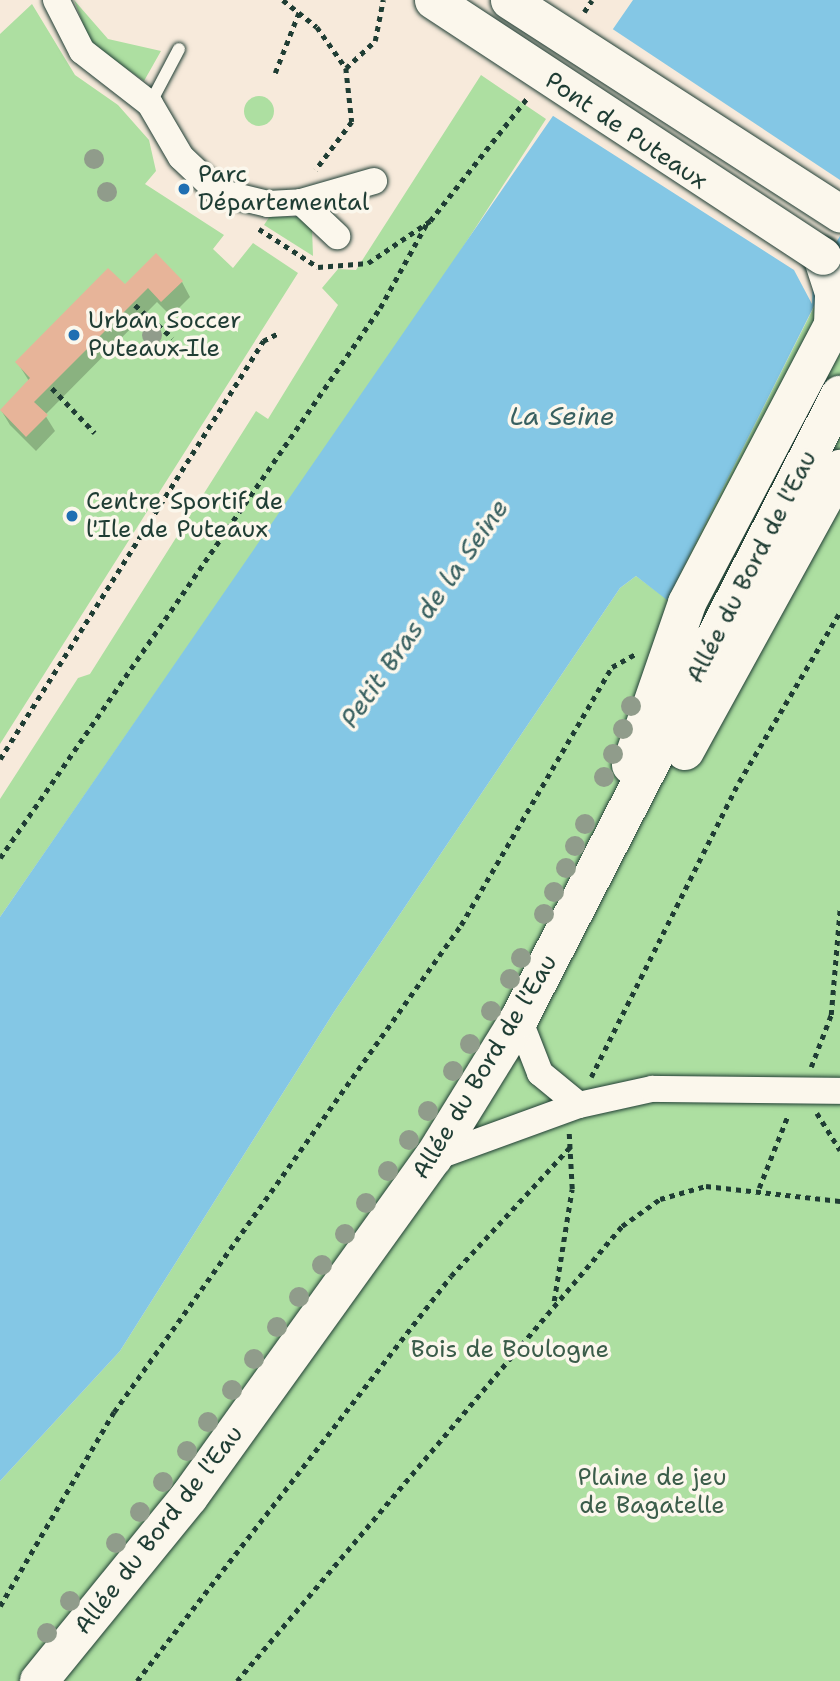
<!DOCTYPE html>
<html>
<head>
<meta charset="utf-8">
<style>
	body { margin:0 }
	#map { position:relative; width:840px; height:1681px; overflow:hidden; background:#f7eadb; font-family:"Shantell Sans",sans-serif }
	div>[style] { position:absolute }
	.green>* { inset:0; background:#addfa1 }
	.round { border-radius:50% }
	.water>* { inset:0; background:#84c7e5 }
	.pier>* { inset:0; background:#f7eadb }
	.shadow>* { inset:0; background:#0003 }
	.building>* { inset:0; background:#e7b499 }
	.path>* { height:4.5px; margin-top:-2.25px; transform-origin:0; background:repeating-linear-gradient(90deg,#1f3d34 0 5px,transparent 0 10px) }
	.roads { filter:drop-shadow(0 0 2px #1f3d34) drop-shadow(0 0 2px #1f3d34) }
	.lane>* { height:12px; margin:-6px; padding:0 6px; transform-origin:6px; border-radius:6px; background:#fbf7ec }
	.street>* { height:26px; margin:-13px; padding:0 13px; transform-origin:13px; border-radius:13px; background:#fbf7ec }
	.primary>* { height:38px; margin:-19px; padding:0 19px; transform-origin:19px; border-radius:19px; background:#fbf7ec }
	.bridges { filter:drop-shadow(0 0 2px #1f3d34) drop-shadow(0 0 2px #1f3d34) }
	.secondary-bridge>* { height:37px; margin:-18.5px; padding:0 18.5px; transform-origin:18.5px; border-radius:18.5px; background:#fbf7ec }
	.trees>* { width:20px; height:20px; margin:-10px; border-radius:50%; background:#909c8b }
	.dots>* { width:19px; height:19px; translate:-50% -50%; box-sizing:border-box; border:4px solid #fbf7ec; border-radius:50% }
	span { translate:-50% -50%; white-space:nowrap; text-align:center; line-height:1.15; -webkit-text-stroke:7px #fbf7ec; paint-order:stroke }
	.street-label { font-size:24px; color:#1f3d34 }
	.poi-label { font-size:24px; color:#1f3d34 }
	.left { translate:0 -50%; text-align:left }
	.park-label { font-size:24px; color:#3b5d4a }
	.water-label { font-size:26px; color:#386060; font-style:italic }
</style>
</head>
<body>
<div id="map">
	<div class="green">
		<i style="clip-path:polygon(74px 0,108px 39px,161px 51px,144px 81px,90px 43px)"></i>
		<i style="clip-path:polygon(32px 4px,75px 75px,118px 105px,149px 140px,156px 171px,145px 184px,224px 235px,213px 249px,233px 268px,253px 243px,298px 273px,0 744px,0 34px)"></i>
		<i style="clip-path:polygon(481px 75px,546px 119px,443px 278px,0 917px,0 799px,78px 678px,90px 674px,256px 411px,268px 419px,338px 305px,322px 288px,338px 269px,356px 270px)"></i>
		<i class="round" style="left:244px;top:96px;width:30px;height:30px"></i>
		<i style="clip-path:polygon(270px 216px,299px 217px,312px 228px,313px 256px,264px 225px)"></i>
		<i style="clip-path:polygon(828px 279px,840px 284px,840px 1681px,0 1681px,0 1481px,120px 1351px,334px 1012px,620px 588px,636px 576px,667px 599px)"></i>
	</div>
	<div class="water">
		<i style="clip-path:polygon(633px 0,840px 0,840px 254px,667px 600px,636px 576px,620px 588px,334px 1012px,120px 1351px,0 1481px,0 917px)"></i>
	</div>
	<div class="pier">
		<i style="clip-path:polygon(611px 28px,840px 180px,840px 236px,813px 281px,812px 304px,794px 270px,547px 112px)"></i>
	</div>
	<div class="shadow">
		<i style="clip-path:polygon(182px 282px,190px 297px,171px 316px,157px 302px,45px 415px,55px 431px,36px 451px,10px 425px,1px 410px,29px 381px,17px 362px,125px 286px)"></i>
	</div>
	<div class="building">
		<i style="clip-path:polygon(156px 253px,183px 281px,161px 302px,148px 288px,34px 402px,48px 415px,26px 437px,0 410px,30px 378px,15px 362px,108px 268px,125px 284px)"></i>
	</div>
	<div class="path">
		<i style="left:283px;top:0;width:43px;rotate:38.5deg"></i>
		<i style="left:317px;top:27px;width:50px;rotate:54.7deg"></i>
		<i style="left:346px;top:68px;width:54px;rotate:83.7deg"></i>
		<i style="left:352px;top:122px;width:60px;rotate:126.9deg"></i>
		<i style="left:584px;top:12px;width:14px;rotate:-56deg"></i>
		<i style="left:346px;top:68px;width:40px;rotate:-43deg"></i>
		<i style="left:375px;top:41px;width:42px;rotate:-79deg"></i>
		<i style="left:275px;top:73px;width:66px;rotate:-68.5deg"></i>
		<i style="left:259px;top:229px;width:70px;rotate:32.8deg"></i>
		<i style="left:318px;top:267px;width:50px;rotate:-4.6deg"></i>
		<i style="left:368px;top:263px;width:75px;rotate:-34.1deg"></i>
		<i style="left:430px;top:221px;width:157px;rotate:-51.7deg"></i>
		<i style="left:135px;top:305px;width:50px;rotate:41deg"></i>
		<i style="left:52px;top:388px;width:62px;rotate:46.3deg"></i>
		<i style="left:0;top:759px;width:494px;rotate:-57.8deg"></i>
		<i style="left:263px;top:341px;width:18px;rotate:-27deg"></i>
		<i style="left:0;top:858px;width:669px;rotate:-55.36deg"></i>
		<i style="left:380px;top:308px;width:97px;rotate:-61.1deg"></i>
		<i style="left:811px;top:1067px;width:56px;rotate:-69deg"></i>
		<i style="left:831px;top:1015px;width:108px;rotate:-85.2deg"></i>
		<i style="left:591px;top:1077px;width:330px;rotate:-63.4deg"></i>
		<i style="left:739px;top:782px;width:198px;rotate:-59.3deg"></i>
		<i style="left:817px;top:1113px;width:44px;rotate:58.1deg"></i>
		<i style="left:759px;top:1188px;width:79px;rotate:-68.3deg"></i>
		<i style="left:554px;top:1301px;width:113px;rotate:-80.9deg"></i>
		<i style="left:572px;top:1189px;width:56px;rotate:-93.1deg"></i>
		<i style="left:0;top:1606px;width:225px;rotate:-59.6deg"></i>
		<i style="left:114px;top:1412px;width:598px;rotate:-54.53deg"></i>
		<i style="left:461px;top:925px;width:299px;rotate:-59.7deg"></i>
		<i style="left:612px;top:667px;width:29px;rotate:-29deg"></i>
		<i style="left:137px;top:1681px;width:512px;rotate:-52.21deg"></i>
		<i style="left:451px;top:1276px;width:176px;rotate:-47.3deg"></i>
		<i style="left:237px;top:1681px;width:596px;rotate:-49.76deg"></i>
		<i style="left:622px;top:1226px;width:47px;rotate:-35.4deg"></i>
		<i style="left:660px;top:1199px;width:48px;rotate:-15.8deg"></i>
		<i style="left:706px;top:1186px;width:135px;rotate:6.4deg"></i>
	</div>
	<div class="roads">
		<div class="lane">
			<i style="left:150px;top:104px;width:62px;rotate:-62.2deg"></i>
		</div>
		<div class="street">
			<i style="left:56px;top:0;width:57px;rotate:63deg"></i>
			<i style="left:82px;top:51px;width:86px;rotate:37.9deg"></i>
			<i style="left:150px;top:104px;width:61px;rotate:59.7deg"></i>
			<i style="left:181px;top:157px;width:51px;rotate:43.4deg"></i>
			<i style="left:218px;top:192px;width:51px;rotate:13.5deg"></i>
			<i style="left:268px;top:204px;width:33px;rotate:-3deg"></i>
			<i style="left:301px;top:202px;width:76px;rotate:-16deg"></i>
			<i style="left:301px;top:202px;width:50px;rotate:43.4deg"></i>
			<i style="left:519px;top:1019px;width:58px;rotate:68.7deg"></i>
			<i style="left:540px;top:1073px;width:50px;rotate:39.4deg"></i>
			<i style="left:433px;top:1158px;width:155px;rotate:-20deg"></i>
			<i style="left:579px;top:1105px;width:75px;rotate:-12.4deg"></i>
			<i style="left:652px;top:1089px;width:188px;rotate:0.6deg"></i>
		</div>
		<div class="primary">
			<i style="left:685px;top:751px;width:322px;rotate:-61.2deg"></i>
			<i style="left:631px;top:765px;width:171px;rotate:-70.9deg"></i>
			<i style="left:687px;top:603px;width:314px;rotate:-62.3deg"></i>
			<i style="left:833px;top:325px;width:32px;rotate:-88deg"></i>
			<i style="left:834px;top:293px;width:39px;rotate:-108deg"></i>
			<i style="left:39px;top:1681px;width:237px;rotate:-50.8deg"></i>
			<i style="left:189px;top:1497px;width:418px;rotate:-54.3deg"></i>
			<i style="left:433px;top:1158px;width:163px;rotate:-58.3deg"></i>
			<i style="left:519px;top:1019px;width:702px;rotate:-62.78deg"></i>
		</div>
	</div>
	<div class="bridges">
		<div class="secondary-bridge">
			<i style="left:433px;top:0;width:466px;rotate:33.3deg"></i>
			<i style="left:509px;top:0;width:394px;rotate:32.8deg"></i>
		</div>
	</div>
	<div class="trees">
		<i style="left:94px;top:159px"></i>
		<i style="left:107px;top:192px"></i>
		<i style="left:152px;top:335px"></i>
		<i style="left:631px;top:706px"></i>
		<i style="left:623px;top:729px"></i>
		<i style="left:613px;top:754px"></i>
		<i style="left:604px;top:777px"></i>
		<i style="left:585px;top:824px"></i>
		<i style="left:575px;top:846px"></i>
		<i style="left:566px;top:868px"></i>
		<i style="left:554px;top:892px"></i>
		<i style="left:544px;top:914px"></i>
		<i style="left:521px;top:958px"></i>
		<i style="left:510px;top:979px"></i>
		<i style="left:491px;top:1011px"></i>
		<i style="left:470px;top:1044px"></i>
		<i style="left:453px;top:1071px"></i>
		<i style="left:428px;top:1111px"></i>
		<i style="left:409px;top:1140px"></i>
		<i style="left:388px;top:1171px"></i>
		<i style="left:366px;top:1203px"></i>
		<i style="left:345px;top:1234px"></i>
		<i style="left:322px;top:1265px"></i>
		<i style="left:299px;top:1297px"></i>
		<i style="left:277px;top:1327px"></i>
		<i style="left:254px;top:1359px"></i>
		<i style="left:232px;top:1390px"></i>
		<i style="left:208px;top:1422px"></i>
		<i style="left:187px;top:1451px"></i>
		<i style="left:163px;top:1482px"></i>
		<i style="left:140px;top:1512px"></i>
		<i style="left:116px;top:1543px"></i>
		<i style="left:70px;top:1601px"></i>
		<i style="left:47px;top:1633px"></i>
	</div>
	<div class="dots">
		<i style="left:184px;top:189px;background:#1f6fb2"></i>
		<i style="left:74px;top:335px;background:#1f6fb2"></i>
		<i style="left:72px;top:516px;background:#1f6fb2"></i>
	</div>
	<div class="street-label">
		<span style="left:626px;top:131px;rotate:34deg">Pont de Puteaux</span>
		<span style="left:752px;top:567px;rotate:-63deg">Allée du Bord de l'Eau</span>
		<span style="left:485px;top:1067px;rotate:-59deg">Allée du Bord de l'Eau</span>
		<span style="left:159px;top:1530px;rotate:-52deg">Allée du Bord de l'Eau</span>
	</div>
	<div class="poi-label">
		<span class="left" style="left:198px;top:189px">Parc<br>Départemental</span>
		<span class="left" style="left:88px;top:335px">Urban Soccer<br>Puteaux-Ile</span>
		<span class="left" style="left:86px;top:516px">Centre Sportif de<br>l'Ile de Puteaux</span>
	</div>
	<div class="park-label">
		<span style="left:510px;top:1350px">Bois de Boulogne</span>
		<span style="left:652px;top:1492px">Plaine de jeu<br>de Bagatelle</span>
	</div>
	<div class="water-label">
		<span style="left:562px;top:416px">La Seine</span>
		<span style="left:424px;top:613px;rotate:-55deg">Petit Bras de la Seine</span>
	</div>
</div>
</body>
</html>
